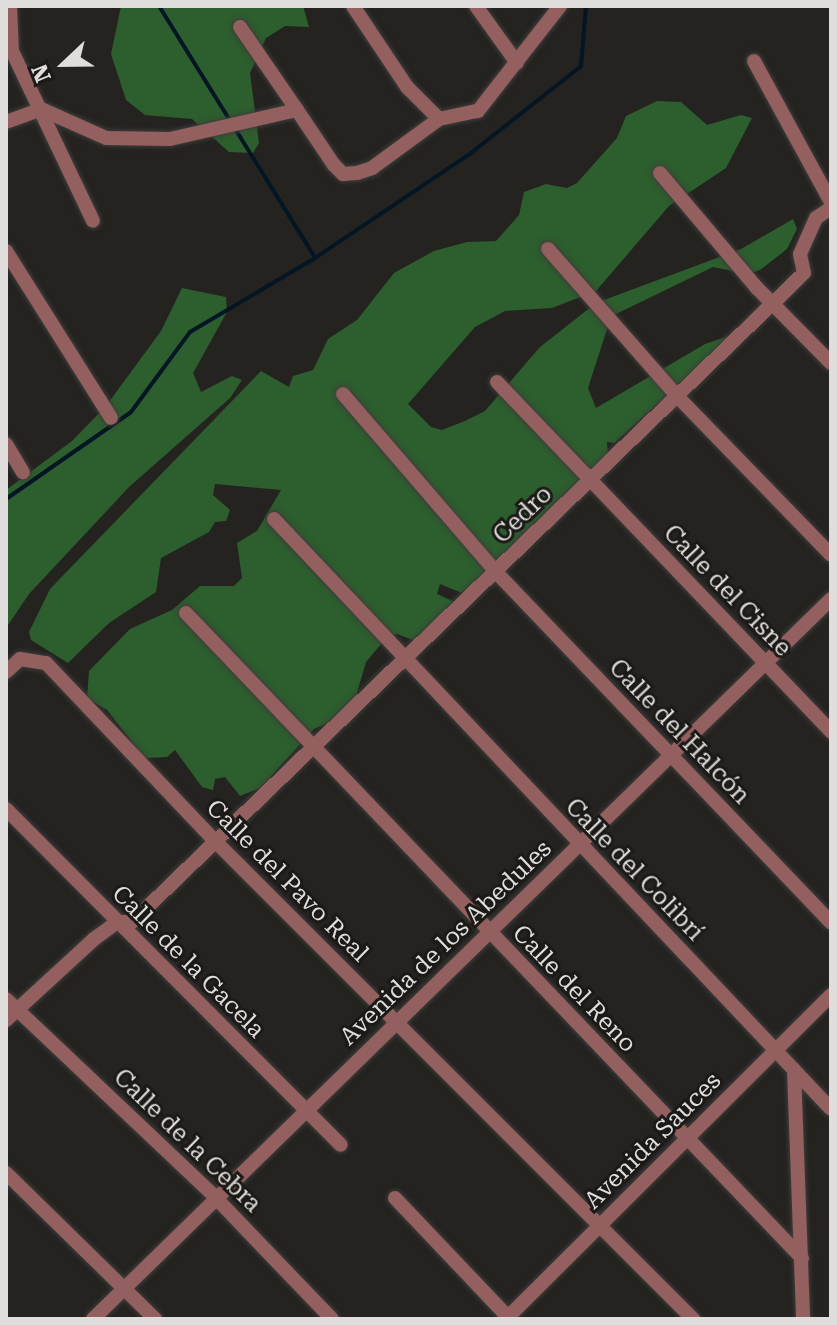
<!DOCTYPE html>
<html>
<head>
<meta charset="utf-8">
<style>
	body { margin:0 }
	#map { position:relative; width:837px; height:1325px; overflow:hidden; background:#242320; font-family:"Roboto Serif",serif }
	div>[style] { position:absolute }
	.forest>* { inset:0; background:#2d5e2e }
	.stream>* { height:4px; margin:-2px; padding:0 2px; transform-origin:2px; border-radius:2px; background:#041624 }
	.roads { filter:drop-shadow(0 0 2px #3e3d3a) drop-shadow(0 0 2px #3e3d3a) }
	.street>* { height:14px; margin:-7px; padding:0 7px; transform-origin:7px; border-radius:7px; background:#935f5f }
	span { translate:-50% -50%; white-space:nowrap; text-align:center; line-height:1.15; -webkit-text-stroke:6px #1b1a17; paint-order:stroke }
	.street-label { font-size:24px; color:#dfdedc }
	.frame { position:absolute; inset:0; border:8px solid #dfdedc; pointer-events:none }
	.north { position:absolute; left:24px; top:24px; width:80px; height:80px; -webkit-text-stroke:6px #1b1a17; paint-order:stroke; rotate:248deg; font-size:22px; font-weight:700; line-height:32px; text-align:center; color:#dfdedc }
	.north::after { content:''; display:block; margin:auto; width:28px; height:36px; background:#dfdedc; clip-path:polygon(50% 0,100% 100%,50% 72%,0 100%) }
</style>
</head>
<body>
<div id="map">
	<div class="forest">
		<i style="clip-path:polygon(121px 6px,303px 6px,309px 27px,285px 26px,266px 38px,250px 73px,259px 143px,253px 153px,229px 152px,192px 119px,145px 115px,126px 100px,111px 54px)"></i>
		<i style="clip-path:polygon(657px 101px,681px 102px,707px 125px,741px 115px,752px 118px,726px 168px,669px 206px,596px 291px,552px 308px,505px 311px,475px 327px,408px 404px,431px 427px,442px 430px,465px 421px,485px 411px,540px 347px,596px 303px,741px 249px,793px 219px,797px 229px,787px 249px,760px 270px,748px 274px,713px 267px,616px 314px,609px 323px,588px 388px,596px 408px,705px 344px,737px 333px,614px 443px,607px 442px,608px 453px,480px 582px,462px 593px,440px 584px,437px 594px,457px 603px,418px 642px,397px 634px,386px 638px,366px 662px,356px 696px,334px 720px,314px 729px,260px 788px,240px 796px,225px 777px,215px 779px,213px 790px,202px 787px,175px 750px,167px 757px,145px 758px,107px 710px,87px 698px,89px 671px,130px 629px,172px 610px,200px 586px,234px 586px,242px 578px,237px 543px,257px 531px,281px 490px,215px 484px,213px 495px,230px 510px,226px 521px,215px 522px,209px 532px,161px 558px,156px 592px,109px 623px,68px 663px,31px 640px,29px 632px,50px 589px,261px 371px,289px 387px,293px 376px,313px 370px,328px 339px,357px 320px,394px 273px,434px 251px,467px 242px,496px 241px,519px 215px,524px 192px,546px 184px,567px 188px,577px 183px,617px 138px,626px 116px)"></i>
		<i style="clip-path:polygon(182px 288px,226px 297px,227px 312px,193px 373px,201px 392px,232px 376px,242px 380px,230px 398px,129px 487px,29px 594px,6px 628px,6px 490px,72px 441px,106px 406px,161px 331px)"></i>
	</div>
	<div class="stream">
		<i style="left:159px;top:6px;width:296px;rotate:58.2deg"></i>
		<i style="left:6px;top:499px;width:152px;rotate:-34.8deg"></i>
		<i style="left:131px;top:412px;width:99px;rotate:-53.6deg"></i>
		<i style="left:190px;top:332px;width:145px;rotate:-30.6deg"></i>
		<i style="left:315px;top:258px;width:188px;rotate:-33.9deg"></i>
		<i style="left:471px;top:153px;width:140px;rotate:-38.3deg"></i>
		<i style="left:581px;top:66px;width:60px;rotate:-85.2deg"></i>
	</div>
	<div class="roads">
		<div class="street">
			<i style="left:10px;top:6px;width:45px;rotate:87.5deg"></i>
			<i style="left:12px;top:51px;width:188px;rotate:64.5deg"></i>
			<i style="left:353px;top:6px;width:97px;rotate:56.3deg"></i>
			<i style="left:407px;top:87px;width:45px;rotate:45deg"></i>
			<i style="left:476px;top:6px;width:70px;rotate:54.3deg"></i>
			<i style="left:240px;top:27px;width:101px;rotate:55.5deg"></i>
			<i style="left:754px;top:61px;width:161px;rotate:61.4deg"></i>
			<i style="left:6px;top:122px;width:37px;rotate:-20deg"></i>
			<i style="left:41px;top:109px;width:71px;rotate:24deg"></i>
			<i style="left:106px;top:138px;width:64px;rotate:0.9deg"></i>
			<i style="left:170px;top:139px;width:130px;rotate:-12.9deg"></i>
			<i style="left:297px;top:110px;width:66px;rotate:56.1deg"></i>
			<i style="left:334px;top:165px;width:13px;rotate:45deg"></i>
			<i style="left:343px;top:174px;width:14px;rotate:-4deg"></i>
			<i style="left:357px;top:173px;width:16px;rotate:-18deg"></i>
			<i style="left:372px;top:168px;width:83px;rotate:-36.2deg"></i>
			<i style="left:439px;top:119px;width:40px;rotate:-12deg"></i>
			<i style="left:478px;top:111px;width:133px;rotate:-52deg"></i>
			<i style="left:660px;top:173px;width:150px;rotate:49.9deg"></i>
			<i style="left:757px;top:288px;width:105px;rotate:45.4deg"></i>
			<i style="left:548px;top:249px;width:196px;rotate:48.7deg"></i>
			<i style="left:677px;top:396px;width:221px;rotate:45.9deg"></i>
			<i style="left:6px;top:251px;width:197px;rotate:57.8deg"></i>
			<i style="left:497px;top:382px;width:484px;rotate:46.3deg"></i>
			<i style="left:343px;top:394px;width:235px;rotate:49.3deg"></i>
			<i style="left:496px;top:572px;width:485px;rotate:46.3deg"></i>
			<i style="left:6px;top:444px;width:33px;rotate:59deg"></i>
			<i style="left:274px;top:519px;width:811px;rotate:46.65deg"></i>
			<i style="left:186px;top:613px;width:892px;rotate:46.32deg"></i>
			<i style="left:6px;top:672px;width:19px;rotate:-43deg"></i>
			<i style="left:20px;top:659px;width:26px;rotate:9deg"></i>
			<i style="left:46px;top:663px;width:247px;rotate:46.5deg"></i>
			<i style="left:216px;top:842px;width:675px;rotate:45deg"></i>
			<i style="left:6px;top:809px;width:474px;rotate:45.1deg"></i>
			<i style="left:6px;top:999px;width:286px;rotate:43.4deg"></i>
			<i style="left:214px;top:1196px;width:170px;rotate:46.2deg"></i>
			<i style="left:6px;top:1020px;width:120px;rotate:-42.6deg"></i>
			<i style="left:94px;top:939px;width:29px;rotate:-36deg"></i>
			<i style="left:117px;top:922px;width:15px"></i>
			<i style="left:132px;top:922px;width:934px;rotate:-44deg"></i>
			<i style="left:804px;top:273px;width:19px;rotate:-102deg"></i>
			<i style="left:800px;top:254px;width:39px;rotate:-66deg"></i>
			<i style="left:816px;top:218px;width:18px;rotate:-34deg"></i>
			<i style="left:794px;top:1070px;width:249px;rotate:87.9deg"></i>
			<i style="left:6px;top:1173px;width:209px;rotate:44.4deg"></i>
			<i style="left:395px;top:1198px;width:167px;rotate:46.5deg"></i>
			<i style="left:93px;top:1319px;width:1031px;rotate:-44.29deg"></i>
			<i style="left:506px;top:1319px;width:459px;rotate:-44.9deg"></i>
		</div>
	</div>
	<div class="street-label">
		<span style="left:523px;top:515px;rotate:-44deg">Cedro</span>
		<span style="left:727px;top:591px;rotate:46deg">Calle del Cisne</span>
		<span style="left:679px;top:732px;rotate:46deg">Calle del Halcón</span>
		<span style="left:634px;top:870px;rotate:46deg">Calle del Colibrí</span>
		<span style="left:287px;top:881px;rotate:45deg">Calle del Pavo Real</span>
		<span style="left:446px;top:943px;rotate:-44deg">Avenida de los Abedules</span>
		<span style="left:188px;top:962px;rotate:45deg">Calle de la Gacela</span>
		<span style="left:574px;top:989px;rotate:46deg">Calle del Reno</span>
		<span style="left:187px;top:1141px;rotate:44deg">Calle de la Cebra</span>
		<span style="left:653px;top:1141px;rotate:-45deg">Avenida Sauces</span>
	</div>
	<div class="frame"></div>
	<div class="north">N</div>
</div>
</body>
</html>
